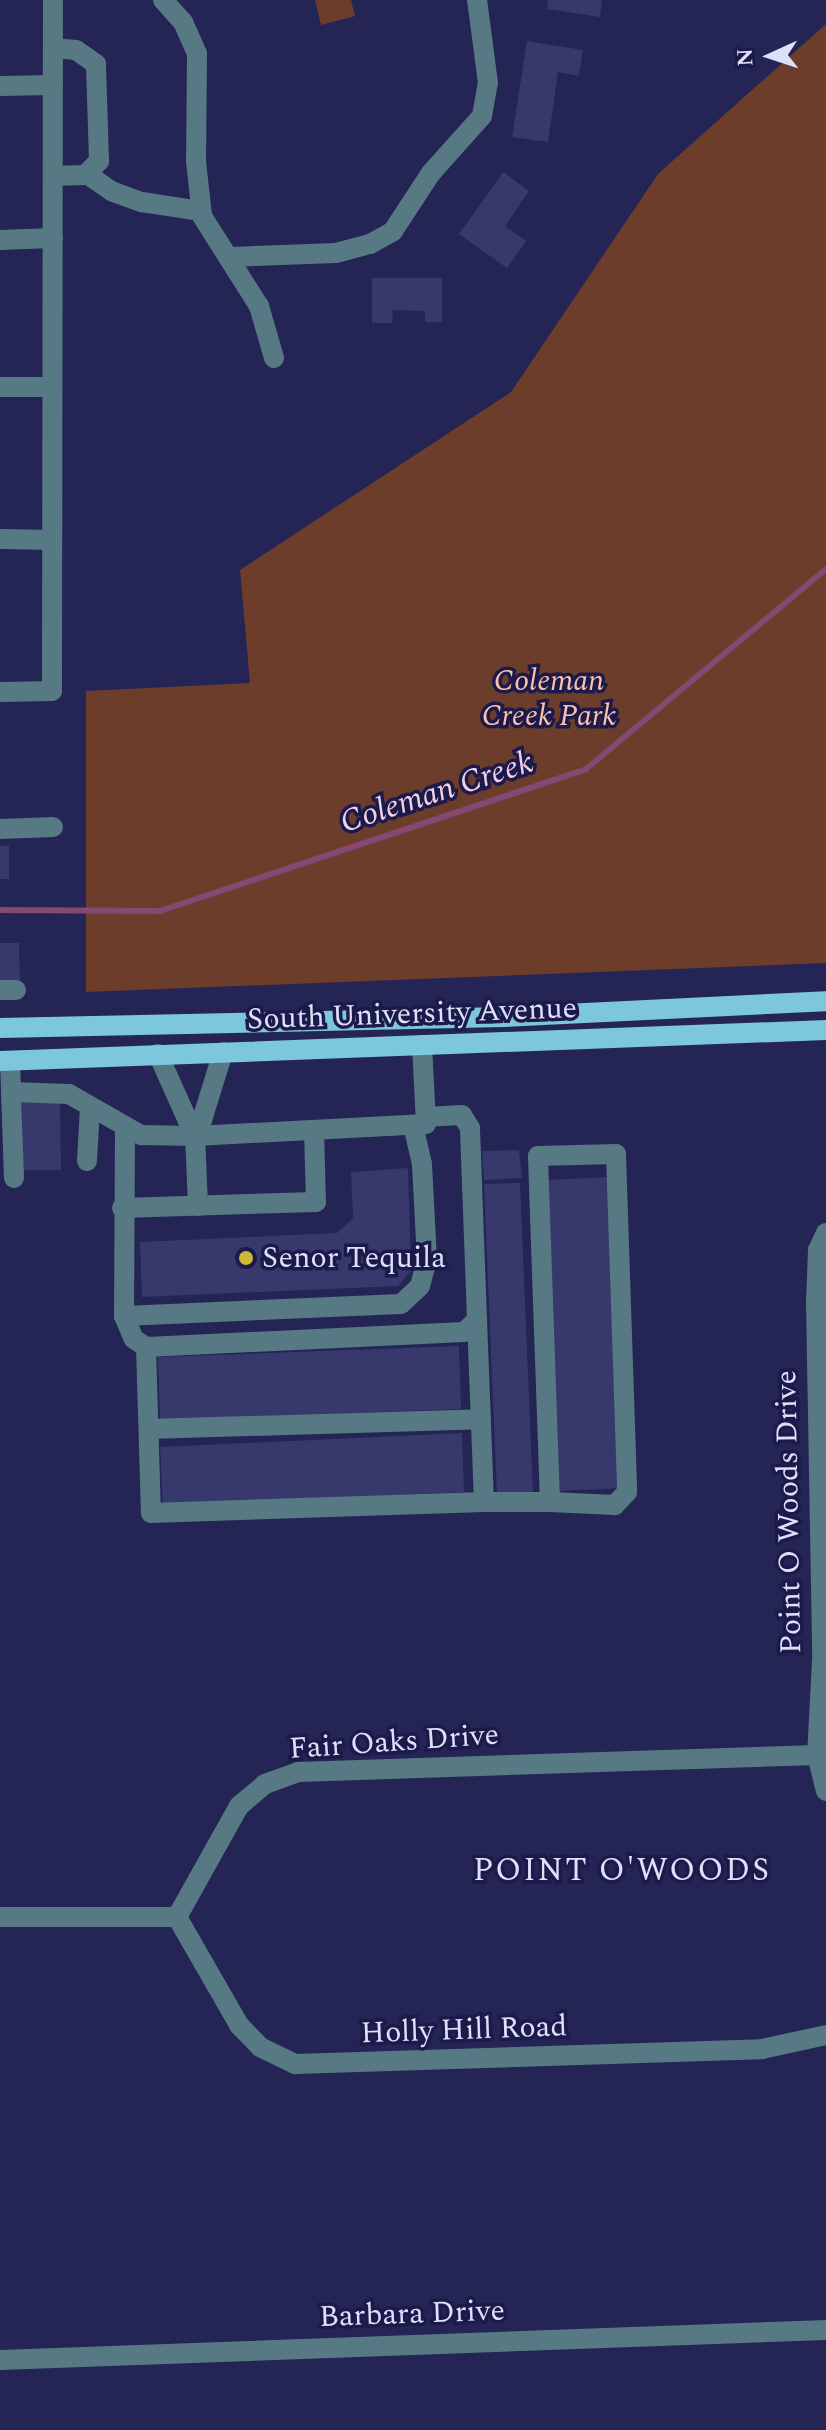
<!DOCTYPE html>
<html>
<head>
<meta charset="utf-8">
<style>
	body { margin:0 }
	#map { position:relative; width:826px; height:2430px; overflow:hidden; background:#242455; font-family:Spectral,serif }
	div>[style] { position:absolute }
	.green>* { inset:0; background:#6d3d2c }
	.stream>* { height:6px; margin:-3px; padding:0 3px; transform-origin:3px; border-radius:3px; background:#824971 }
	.building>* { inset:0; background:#37396c }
	.minor>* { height:20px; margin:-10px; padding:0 10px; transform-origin:10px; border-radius:10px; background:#577984 }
	.major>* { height:20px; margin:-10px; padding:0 10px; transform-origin:10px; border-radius:10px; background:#7dc7dd }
	.dots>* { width:22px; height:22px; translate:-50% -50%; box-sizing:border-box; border:4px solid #1b1a4a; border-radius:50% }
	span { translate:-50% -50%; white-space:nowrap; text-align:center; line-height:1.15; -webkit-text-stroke:7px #1b1a4a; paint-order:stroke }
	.park-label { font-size:30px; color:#fcc0ab; font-style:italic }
	.street-label { font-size:30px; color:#dde0f9 }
	.poi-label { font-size:30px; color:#dde0f9 }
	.left { translate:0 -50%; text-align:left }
	.water-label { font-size:32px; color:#f4d0e7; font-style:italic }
	.neighbourhood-label { font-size:32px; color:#dde0f9; letter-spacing:2px }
	.north { position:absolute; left:730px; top:16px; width:80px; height:80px; -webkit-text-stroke:6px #1b1a4a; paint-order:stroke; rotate:267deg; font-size:22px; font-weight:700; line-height:32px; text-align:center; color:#dde0f9 }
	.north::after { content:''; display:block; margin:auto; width:28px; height:36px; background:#dde0f9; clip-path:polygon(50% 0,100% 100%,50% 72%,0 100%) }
</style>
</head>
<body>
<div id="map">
	<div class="green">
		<i style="clip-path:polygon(315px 0,351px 0,355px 16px,321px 25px)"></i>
		<i style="clip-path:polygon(826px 24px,826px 963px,86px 992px,86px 691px,250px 683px,240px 570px,511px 392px,658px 174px)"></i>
	</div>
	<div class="stream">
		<i style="left:0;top:910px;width:160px;rotate:0.4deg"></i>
		<i style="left:160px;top:911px;width:449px;rotate:-18.4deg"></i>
		<i style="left:586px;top:769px;width:312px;rotate:-39.8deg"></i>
	</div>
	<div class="building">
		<i style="clip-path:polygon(548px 0,602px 0,600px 17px,547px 9px)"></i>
		<i style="clip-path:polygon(527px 41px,583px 50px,579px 76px,558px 72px,548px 142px,512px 137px)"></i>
		<i style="clip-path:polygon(503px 172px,529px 191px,505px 226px,526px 241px,507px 268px,459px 234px)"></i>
		<i style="clip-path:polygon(372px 278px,442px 278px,442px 322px,425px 322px,425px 311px,393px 310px,392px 323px,372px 323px)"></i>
		<i style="clip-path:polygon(0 846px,9px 846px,9px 879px,0 879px)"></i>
		<i style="clip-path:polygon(0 943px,19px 943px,20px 982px,0 982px)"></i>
		<i style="clip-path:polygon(60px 1101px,61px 1170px,23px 1170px,22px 1102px)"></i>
		<i style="clip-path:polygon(519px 1150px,522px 1178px,484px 1180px,482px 1151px)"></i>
		<i style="clip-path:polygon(408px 1168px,411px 1271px,398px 1286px,142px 1297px,140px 1242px,337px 1233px,353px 1218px,351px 1172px)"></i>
		<i style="clip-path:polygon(610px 1177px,622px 1488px,559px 1491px,547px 1180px)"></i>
		<i style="clip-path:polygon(520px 1183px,533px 1493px,497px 1495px,484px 1184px)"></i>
		<i style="clip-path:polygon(459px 1346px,461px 1409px,160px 1420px,158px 1357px)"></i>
		<i style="clip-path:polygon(462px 1433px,464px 1492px,163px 1506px,160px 1447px)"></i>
	</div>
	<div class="minor">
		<i style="left:163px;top:0;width:30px;rotate:48deg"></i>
		<i style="left:183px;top:22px;width:34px;rotate:66deg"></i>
		<i style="left:197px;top:53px;width:108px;rotate:90.5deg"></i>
		<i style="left:196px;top:161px;width:55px;rotate:83.8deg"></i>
		<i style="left:202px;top:216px;width:107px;rotate:57.7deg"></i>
		<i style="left:259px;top:306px;width:54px;rotate:73.9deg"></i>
		<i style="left:0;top:86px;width:53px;rotate:-1.1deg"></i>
		<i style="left:87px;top:174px;width:29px;rotate:35deg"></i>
		<i style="left:111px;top:191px;width:33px;rotate:20deg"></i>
		<i style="left:142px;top:202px;width:60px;rotate:8.7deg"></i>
		<i style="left:53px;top:176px;width:32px;rotate:-2deg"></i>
		<i style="left:85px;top:175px;width:20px;rotate:-45deg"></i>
		<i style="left:99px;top:161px;width:97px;rotate:-91.8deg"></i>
		<i style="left:96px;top:64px;width:24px;rotate:-145deg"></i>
		<i style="left:76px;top:50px;width:23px;rotate:-175deg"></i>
		<i style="left:0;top:240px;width:53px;rotate:-2.2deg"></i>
		<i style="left:230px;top:257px;width:106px;rotate:-2.2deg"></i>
		<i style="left:336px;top:253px;width:35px;rotate:-15deg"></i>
		<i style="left:370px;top:244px;width:26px;rotate:-29deg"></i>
		<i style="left:393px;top:231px;width:69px;rotate:-56.8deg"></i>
		<i style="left:431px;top:173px;width:76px;rotate:-48.2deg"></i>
		<i style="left:482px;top:116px;width:34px;rotate:-80deg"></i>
		<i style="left:488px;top:83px;width:84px;rotate:-97.5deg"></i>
		<i style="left:0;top:387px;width:52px"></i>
		<i style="left:0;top:539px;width:52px;rotate:1.1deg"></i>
		<i style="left:0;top:692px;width:52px;rotate:-1.1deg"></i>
		<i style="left:52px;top:691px;width:691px;rotate:-89.92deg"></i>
		<i style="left:0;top:829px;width:53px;rotate:-2.2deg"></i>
		<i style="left:0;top:990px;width:16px"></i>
		<i style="left:158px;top:1054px;width:73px;rotate:65.9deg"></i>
		<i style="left:188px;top:1121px;width:7px;rotate:16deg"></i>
		<i style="left:195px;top:1123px;width:8px;rotate:-23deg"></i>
		<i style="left:202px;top:1120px;width:71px;rotate:-72.8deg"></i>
		<i style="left:10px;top:1061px;width:31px;rotate:88deg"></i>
		<i style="left:11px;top:1092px;width:58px;rotate:2deg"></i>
		<i style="left:69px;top:1094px;width:83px;rotate:29.7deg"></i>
		<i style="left:141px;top:1135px;width:54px;rotate:1.1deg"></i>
		<i style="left:195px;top:1136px;width:70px;rotate:87.5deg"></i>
		<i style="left:11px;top:1092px;width:86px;rotate:88deg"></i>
		<i style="left:195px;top:1123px;width:13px;rotate:90deg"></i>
		<i style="left:195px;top:1136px;width:231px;rotate:-3deg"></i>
		<i style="left:426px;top:1124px;width:79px;rotate:-92.9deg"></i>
		<i style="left:125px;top:1128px;width:188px;rotate:90.3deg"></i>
		<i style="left:124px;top:1316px;width:25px;rotate:67deg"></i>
		<i style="left:134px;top:1339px;width:14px;rotate:34deg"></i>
		<i style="left:146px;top:1347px;width:318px;rotate:-2.7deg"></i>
		<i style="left:464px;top:1332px;width:18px;rotate:-43deg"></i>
		<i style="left:477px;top:1320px;width:192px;rotate:-92.1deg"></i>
		<i style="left:470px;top:1128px;width:15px;rotate:-122deg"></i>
		<i style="left:462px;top:1115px;width:36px;rotate:177deg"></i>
		<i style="left:87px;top:1161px;width:54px;rotate:-86.8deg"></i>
		<i style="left:122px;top:1208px;width:194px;rotate:-1.8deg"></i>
		<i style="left:316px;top:1202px;width:72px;rotate:-91.6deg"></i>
		<i style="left:826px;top:1233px;width:19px;rotate:115deg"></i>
		<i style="left:818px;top:1250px;width:51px;rotate:92.2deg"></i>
		<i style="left:816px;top:1301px;width:360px;rotate:89deg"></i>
		<i style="left:822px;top:1661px;width:94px;rotate:93deg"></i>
		<i style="left:817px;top:1755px;width:37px;rotate:76deg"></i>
		<i style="left:124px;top:1316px;width:277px;rotate:-2.5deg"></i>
		<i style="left:401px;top:1304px;width:26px;rotate:-43deg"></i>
		<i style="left:420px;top:1286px;width:27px;rotate:-75deg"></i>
		<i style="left:427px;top:1260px;width:96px;rotate:-93deg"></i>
		<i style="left:422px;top:1164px;width:40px;rotate:-103deg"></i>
		<i style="left:146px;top:1347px;width:166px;rotate:88.3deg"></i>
		<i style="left:151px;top:1513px;width:333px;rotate:-1.9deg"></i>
		<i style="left:484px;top:1502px;width:182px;rotate:-92.2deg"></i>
		<i style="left:149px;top:1429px;width:332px;rotate:-1.7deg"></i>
		<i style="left:484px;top:1502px;width:66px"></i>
		<i style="left:550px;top:1502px;width:346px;rotate:-92deg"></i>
		<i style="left:538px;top:1156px;width:78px;rotate:-1.5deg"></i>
		<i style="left:616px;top:1154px;width:338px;rotate:88.1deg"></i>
		<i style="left:627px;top:1492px;width:18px;rotate:133deg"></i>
		<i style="left:615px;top:1505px;width:65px;rotate:-177.4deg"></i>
		<i style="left:0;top:1917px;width:177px"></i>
		<i style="left:177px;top:1917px;width:125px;rotate:60.1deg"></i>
		<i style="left:239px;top:2025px;width:30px;rotate:46deg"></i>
		<i style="left:260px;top:2047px;width:39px;rotate:26deg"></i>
		<i style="left:295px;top:2064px;width:467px;rotate:-1.8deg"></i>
		<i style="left:762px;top:2049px;width:66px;rotate:-12.3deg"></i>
		<i style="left:177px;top:1917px;width:127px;rotate:-60.8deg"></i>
		<i style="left:239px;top:1806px;width:34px;rotate:-40deg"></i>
		<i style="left:265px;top:1784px;width:35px;rotate:-20deg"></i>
		<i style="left:298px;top:1772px;width:519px;rotate:-1.88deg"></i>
		<i style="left:0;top:2360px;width:827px;rotate:-2.08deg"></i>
	</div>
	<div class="major">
		<i style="left:0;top:1028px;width:503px;rotate:-1.25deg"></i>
		<i style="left:503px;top:1017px;width:323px;rotate:-2.8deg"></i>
		<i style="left:0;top:1061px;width:827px;rotate:-2.15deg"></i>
	</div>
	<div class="dots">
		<i style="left:246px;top:1258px;background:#ceb838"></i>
	</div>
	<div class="park-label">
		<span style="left:549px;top:698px">Coleman<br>Creek Park</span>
	</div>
	<div class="street-label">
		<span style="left:412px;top:1014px;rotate:-2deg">South University Avenue</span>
		<span style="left:789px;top:1512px;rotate:-91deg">Point O Woods Drive</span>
		<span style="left:394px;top:1742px;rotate:-4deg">Fair Oaks Drive</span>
		<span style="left:464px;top:2030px;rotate:-2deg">Holly Hill Road</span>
		<span style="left:412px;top:2314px;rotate:-2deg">Barbara Drive</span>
	</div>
	<div class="poi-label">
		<span class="left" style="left:262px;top:1258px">Senor Tequila</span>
	</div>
	<div class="water-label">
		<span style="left:437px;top:793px;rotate:-18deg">Coleman Creek</span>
	</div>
	<div class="neighbourhood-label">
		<span style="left:622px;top:1871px">POINT O'WOODS</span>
	</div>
	<div class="north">N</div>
</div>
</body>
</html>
